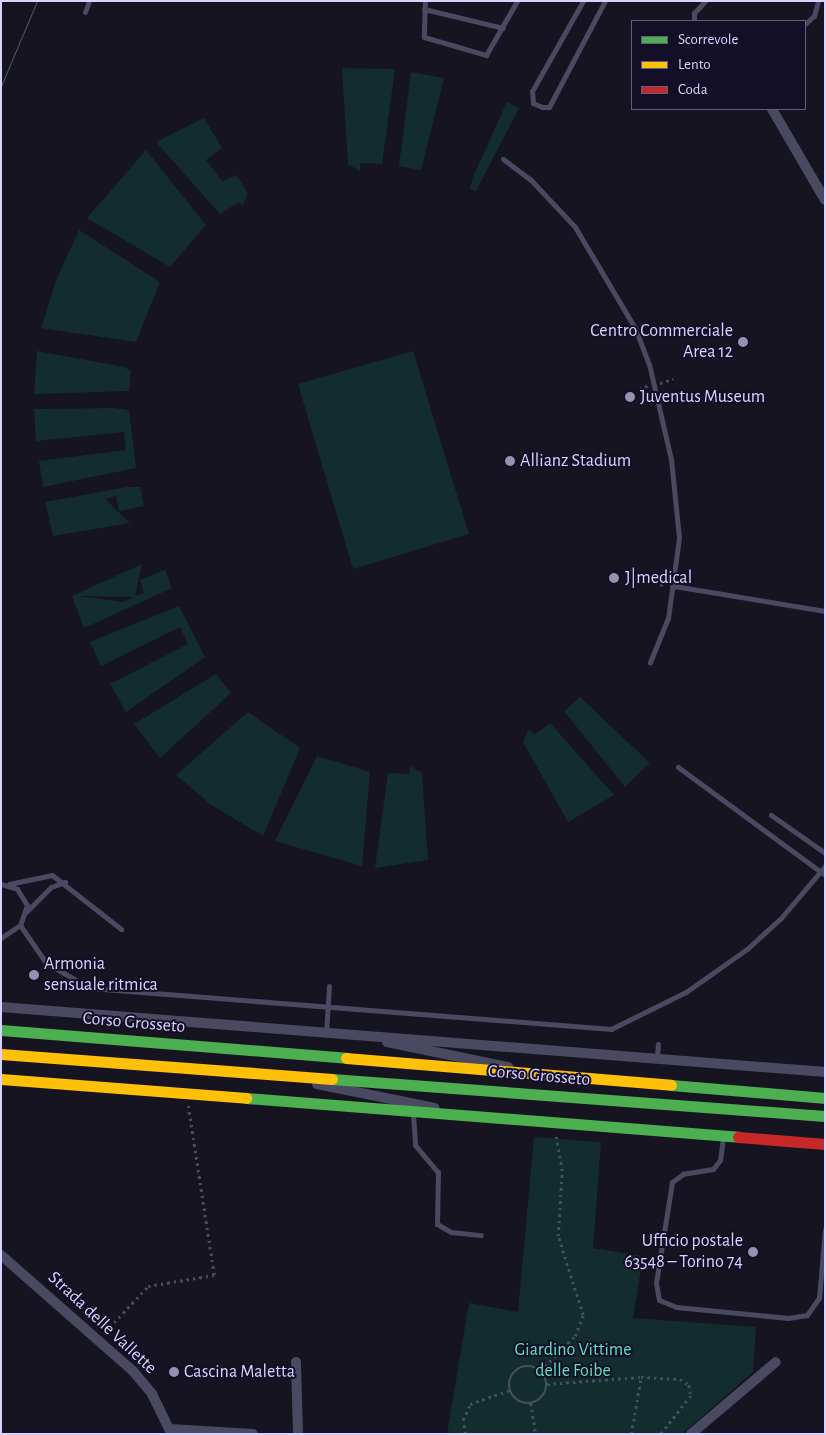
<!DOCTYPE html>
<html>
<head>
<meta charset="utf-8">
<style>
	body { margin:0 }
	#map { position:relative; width:826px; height:1435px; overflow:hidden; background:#161421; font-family:"Alegreya Sans",sans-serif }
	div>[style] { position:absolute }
	.green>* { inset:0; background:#132c2d }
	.path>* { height:2.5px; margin-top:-1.25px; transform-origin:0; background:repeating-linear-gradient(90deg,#44505f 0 2.5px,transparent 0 6.5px) }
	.path>.ring { margin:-1.25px; padding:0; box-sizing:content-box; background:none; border:2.5px solid #44505f; border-radius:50% }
	.lane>* { height:5px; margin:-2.5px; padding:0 2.5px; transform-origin:2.5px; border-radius:2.5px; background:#4a4962 }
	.street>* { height:10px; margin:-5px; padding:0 5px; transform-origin:5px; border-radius:5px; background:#4a4962 }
	.fast>* { height:11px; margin:-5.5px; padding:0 5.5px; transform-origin:5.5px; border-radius:5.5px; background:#4caf50 }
	.slow>* { height:11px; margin:-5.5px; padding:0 5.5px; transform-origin:5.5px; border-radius:5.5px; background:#ffc107 }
	.jam>* { height:11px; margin:-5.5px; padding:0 5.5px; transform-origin:5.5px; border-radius:5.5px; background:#c62828 }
	.tram>* { height:1px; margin:-0.5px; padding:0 0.5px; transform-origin:0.5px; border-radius:0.5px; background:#43596b }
	.dots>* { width:14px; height:14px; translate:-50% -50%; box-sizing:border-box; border:2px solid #130f26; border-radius:50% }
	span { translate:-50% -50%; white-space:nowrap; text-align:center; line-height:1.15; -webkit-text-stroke:4px #130f26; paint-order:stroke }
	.poi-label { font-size:18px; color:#d9d4ff }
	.right { translate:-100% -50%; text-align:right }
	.left { translate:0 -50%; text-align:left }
	.street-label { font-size:18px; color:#d9d4ff }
	.park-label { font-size:18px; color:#5fe0c0 }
	.frame { position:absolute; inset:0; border:2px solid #d9d4ff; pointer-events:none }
	.legend { position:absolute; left:631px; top:20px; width:175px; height:90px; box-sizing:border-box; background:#130f26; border:1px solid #625e7d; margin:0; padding:6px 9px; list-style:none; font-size:15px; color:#d9d4ff }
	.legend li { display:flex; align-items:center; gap:10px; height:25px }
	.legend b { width:25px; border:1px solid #625e7d }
</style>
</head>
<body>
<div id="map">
	<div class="green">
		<i style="clip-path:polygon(342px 68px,395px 69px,382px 164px,360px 163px,360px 171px,348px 164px)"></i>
		<i style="clip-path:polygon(411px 72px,444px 78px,421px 170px,399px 166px)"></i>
		<i style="clip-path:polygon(507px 102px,519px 108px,476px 191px,470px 189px,473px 177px)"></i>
		<i style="clip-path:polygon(204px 118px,222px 148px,206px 160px,222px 181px,237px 175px,248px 194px,242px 206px,239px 202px,220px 214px,156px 142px)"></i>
		<i style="clip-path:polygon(146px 150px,206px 225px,170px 267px,87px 218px)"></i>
		<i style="clip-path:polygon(79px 230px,160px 282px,136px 342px,41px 328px,57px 278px)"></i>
		<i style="clip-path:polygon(37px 351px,124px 367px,131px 371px,129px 391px,34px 394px)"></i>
		<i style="clip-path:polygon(413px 351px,469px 534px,353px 569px,298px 384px)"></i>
		<i style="clip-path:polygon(114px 408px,129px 410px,136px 468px,43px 487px,39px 461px,126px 450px,124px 432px,36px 441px,34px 409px)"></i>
		<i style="clip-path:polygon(127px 487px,140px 487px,144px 506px,119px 511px,116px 496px,105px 499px,130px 523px,53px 536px,45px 502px)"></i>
		<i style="clip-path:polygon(evenodd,142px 564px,135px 596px,144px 593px,140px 580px,165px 570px,172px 588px,84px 628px,72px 596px,142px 564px,79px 596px,134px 597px,123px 602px,79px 596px)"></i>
		<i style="clip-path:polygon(179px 606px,205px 657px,126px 712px,110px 684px,188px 644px,180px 627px,101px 666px,90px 642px)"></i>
		<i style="clip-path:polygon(216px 674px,231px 693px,160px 758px,134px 724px)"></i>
		<i style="clip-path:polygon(580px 697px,650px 763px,625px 787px,564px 711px)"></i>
		<i style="clip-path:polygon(248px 712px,300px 748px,263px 836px,210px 804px,176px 775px)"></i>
		<i style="clip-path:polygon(550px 723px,614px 795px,568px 822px,523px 742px,529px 729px,534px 735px)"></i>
		<i style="clip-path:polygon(317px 756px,370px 772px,362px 866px,275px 841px)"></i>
		<i style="clip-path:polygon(410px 766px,422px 773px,428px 860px,375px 868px,388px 773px,409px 774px)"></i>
		<i style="clip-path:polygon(534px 1137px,601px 1142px,593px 1248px,643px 1256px,633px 1318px,756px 1327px,753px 1372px,682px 1434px,447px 1434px,469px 1303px,518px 1312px)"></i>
	</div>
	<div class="path">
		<i style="left:660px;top:383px;width:14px;rotate:-17deg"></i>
		<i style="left:639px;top:389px;width:9px;rotate:-21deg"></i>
		<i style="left:635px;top:579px;width:31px;rotate:11deg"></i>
		<i style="left:105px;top:1332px;width:63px;rotate:-46.9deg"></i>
		<i style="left:148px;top:1286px;width:67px;rotate:-9.5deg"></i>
		<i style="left:214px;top:1275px;width:172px;rotate:-98.7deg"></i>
		<i class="ring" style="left:509px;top:1366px;width:35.5px;height:35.5px"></i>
		<i style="left:540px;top:1371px;width:49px;rotate:-45deg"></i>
		<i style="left:575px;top:1336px;width:22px;rotate:-69deg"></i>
		<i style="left:583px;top:1315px;width:83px;rotate:-107.6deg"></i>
		<i style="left:558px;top:1236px;width:65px;rotate:-86.5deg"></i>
		<i style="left:562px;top:1171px;width:35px;rotate:-100deg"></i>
		<i style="left:547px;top:1384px;width:94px;rotate:-4.3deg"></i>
		<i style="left:641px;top:1377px;width:39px;rotate:3deg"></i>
		<i style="left:680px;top:1379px;width:11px;rotate:34deg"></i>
		<i style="left:689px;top:1385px;width:11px;rotate:80deg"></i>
		<i style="left:691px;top:1396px;width:48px;rotate:128.3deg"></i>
		<i style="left:531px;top:1403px;width:31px;rotate:81deg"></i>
		<i style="left:465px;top:1434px;width:14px;rotate:-98deg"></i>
		<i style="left:463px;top:1420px;width:17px;rotate:-66deg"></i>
		<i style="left:470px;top:1404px;width:42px;rotate:-19.3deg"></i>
		<i style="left:631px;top:1434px;width:58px;rotate:-80deg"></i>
	</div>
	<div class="lane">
		<i style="left:425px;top:1px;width:36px;rotate:92deg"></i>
		<i style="left:424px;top:37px;width:65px;rotate:16.2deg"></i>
		<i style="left:486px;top:55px;width:62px;rotate:-60.1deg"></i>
		<i style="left:583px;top:1px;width:103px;rotate:119.5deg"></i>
		<i style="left:532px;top:91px;width:12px;rotate:85deg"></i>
		<i style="left:533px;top:103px;width:10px;rotate:24deg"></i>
		<i style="left:542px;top:107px;width:7px"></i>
		<i style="left:549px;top:107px;width:120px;rotate:-62.2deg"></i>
		<i style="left:424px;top:9px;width:81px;rotate:13.5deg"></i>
		<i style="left:85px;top:12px;width:12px;rotate:-70deg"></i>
		<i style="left:694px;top:21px;width:8px;rotate:-90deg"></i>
		<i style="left:694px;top:13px;width:16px;rotate:-47deg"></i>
		<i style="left:805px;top:24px;width:12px;rotate:-42deg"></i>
		<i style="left:814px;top:16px;width:16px;rotate:-75deg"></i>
		<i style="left:503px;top:159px;width:34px;rotate:37deg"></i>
		<i style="left:530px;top:179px;width:66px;rotate:46.8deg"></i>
		<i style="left:575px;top:227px;width:117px;rotate:59.3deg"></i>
		<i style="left:635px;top:328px;width:39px;rotate:69deg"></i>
		<i style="left:649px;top:364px;width:98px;rotate:77deg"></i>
		<i style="left:671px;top:459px;width:79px;rotate:84.2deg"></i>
		<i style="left:679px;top:538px;width:81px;rotate:97.8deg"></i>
		<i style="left:668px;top:618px;width:48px;rotate:112.2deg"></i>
		<i style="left:674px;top:586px;width:153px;rotate:9.4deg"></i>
		<i style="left:678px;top:767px;width:182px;rotate:36.3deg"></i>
		<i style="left:771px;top:815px;width:66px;rotate:35.1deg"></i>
		<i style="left:1px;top:884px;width:17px;rotate:17deg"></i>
		<i style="left:17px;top:889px;width:19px;rotate:58deg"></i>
		<i style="left:27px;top:905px;width:21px;rotate:109deg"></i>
		<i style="left:20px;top:925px;width:23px;rotate:146deg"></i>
		<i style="left:9px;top:884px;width:44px;rotate:-11.8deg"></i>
		<i style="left:52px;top:875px;width:88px;rotate:38deg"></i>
		<i style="left:26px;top:912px;width:35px;rotate:-45deg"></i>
		<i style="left:51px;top:887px;width:15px;rotate:-20deg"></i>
		<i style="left:20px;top:925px;width:46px;rotate:55.6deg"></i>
		<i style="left:46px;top:963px;width:51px;rotate:29.6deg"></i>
		<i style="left:90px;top:988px;width:523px;rotate:4.5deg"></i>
		<i style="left:611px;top:1029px;width:84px;rotate:-26.3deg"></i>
		<i style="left:686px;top:992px;width:75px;rotate:-35.2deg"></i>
		<i style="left:747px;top:949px;width:46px;rotate:-42.4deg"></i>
		<i style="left:781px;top:918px;width:68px;rotate:-49.8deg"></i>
		<i style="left:326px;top:1033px;width:47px;rotate:-86.3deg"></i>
		<i style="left:657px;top:1057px;width:13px;rotate:-86deg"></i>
		<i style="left:413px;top:1114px;width:31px;rotate:86deg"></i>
		<i style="left:415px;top:1145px;width:35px;rotate:50deg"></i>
		<i style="left:438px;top:1172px;width:52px;rotate:91.1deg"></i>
		<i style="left:437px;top:1224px;width:16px;rotate:30deg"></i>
		<i style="left:451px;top:1232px;width:30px;rotate:6deg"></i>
		<i style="left:723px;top:1137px;width:23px;rotate:97deg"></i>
		<i style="left:720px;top:1160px;width:11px;rotate:128deg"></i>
		<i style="left:713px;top:1169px;width:30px;rotate:171deg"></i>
		<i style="left:683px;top:1174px;width:14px;rotate:144deg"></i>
		<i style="left:672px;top:1182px;width:102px;rotate:99deg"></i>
		<i style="left:656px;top:1283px;width:17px;rotate:80deg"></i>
		<i style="left:659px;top:1300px;width:18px;rotate:22deg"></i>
		<i style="left:676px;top:1307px;width:113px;rotate:5.6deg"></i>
		<i style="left:788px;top:1318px;width:19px;rotate:-9deg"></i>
		<i style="left:807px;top:1315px;width:21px;rotate:-55deg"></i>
		<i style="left:819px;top:1298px;width:69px;rotate:-85deg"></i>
	</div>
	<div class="street">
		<i style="left:772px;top:109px;width:105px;rotate:59.8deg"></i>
		<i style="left:1px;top:1007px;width:827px;rotate:4.51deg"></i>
		<i style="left:387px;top:1042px;width:124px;rotate:11.7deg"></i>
		<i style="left:317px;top:1084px;width:120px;rotate:11.5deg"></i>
		<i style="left:1px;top:1255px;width:176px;rotate:41.3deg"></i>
		<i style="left:133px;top:1371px;width:30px;rotate:50deg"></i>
		<i style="left:152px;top:1394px;width:39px;rotate:64deg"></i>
		<i style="left:169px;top:1429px;width:84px;rotate:3.4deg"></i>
		<i style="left:296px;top:1362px;width:72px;rotate:88.4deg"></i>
		<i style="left:691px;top:1434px;width:111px;rotate:-40.3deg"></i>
	</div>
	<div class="fast">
		<i style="left:1px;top:1030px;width:346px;rotate:4.6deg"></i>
		<i style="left:332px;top:1079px;width:494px;rotate:4.3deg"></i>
		<i style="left:671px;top:1085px;width:155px;rotate:4.8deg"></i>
		<i style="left:246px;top:1098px;width:494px;rotate:4.5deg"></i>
	</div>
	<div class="slow">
		<i style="left:1px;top:1054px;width:332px;rotate:4.3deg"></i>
		<i style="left:346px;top:1058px;width:326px;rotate:4.7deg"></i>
		<i style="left:1px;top:1079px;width:246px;rotate:4.4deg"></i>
	</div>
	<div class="jam">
		<i style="left:738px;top:1137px;width:87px;rotate:4.6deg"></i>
	</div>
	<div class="tram">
		<i style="left:1px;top:86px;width:92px;rotate:-67deg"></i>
	</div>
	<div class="dots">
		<i style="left:743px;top:342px;background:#9591b1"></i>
		<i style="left:630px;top:397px;background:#9591b1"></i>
		<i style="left:510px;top:461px;background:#9591b1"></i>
		<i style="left:614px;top:578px;background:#9591b1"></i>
		<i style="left:34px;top:975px;background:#9591b1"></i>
		<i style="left:753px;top:1252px;background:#9591b1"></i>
		<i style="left:174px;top:1372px;background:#9591b1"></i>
	</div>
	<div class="poi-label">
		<span class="right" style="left:733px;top:342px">Centro Commerciale<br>Area 12</span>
		<span class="left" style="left:640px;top:397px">Juventus Museum</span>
		<span class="left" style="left:520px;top:461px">Allianz Stadium</span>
		<span class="left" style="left:625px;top:578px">J|medical</span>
		<span class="left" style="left:44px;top:975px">Armonia<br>sensuale ritmica</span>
		<span class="right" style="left:743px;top:1252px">Ufficio postale<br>63548 – Torino 74</span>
		<span class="left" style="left:184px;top:1372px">Cascina Maletta</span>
	</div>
	<div class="street-label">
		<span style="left:134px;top:1023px;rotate:5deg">Corso Grosseto</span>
		<span style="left:539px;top:1076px;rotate:5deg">Corso Grosseto</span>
		<span style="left:102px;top:1323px;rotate:43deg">Strada delle Vallette</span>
	</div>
	<div class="park-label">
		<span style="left:573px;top:1361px">Giardino Vittime<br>delle Foibe</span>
	</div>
	<div class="frame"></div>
	<ul class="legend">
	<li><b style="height:6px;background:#4caf50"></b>Scorrevole</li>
	<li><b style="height:6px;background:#ffc107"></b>Lento</li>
	<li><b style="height:6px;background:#c62828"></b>Coda</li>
	</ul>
</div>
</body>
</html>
